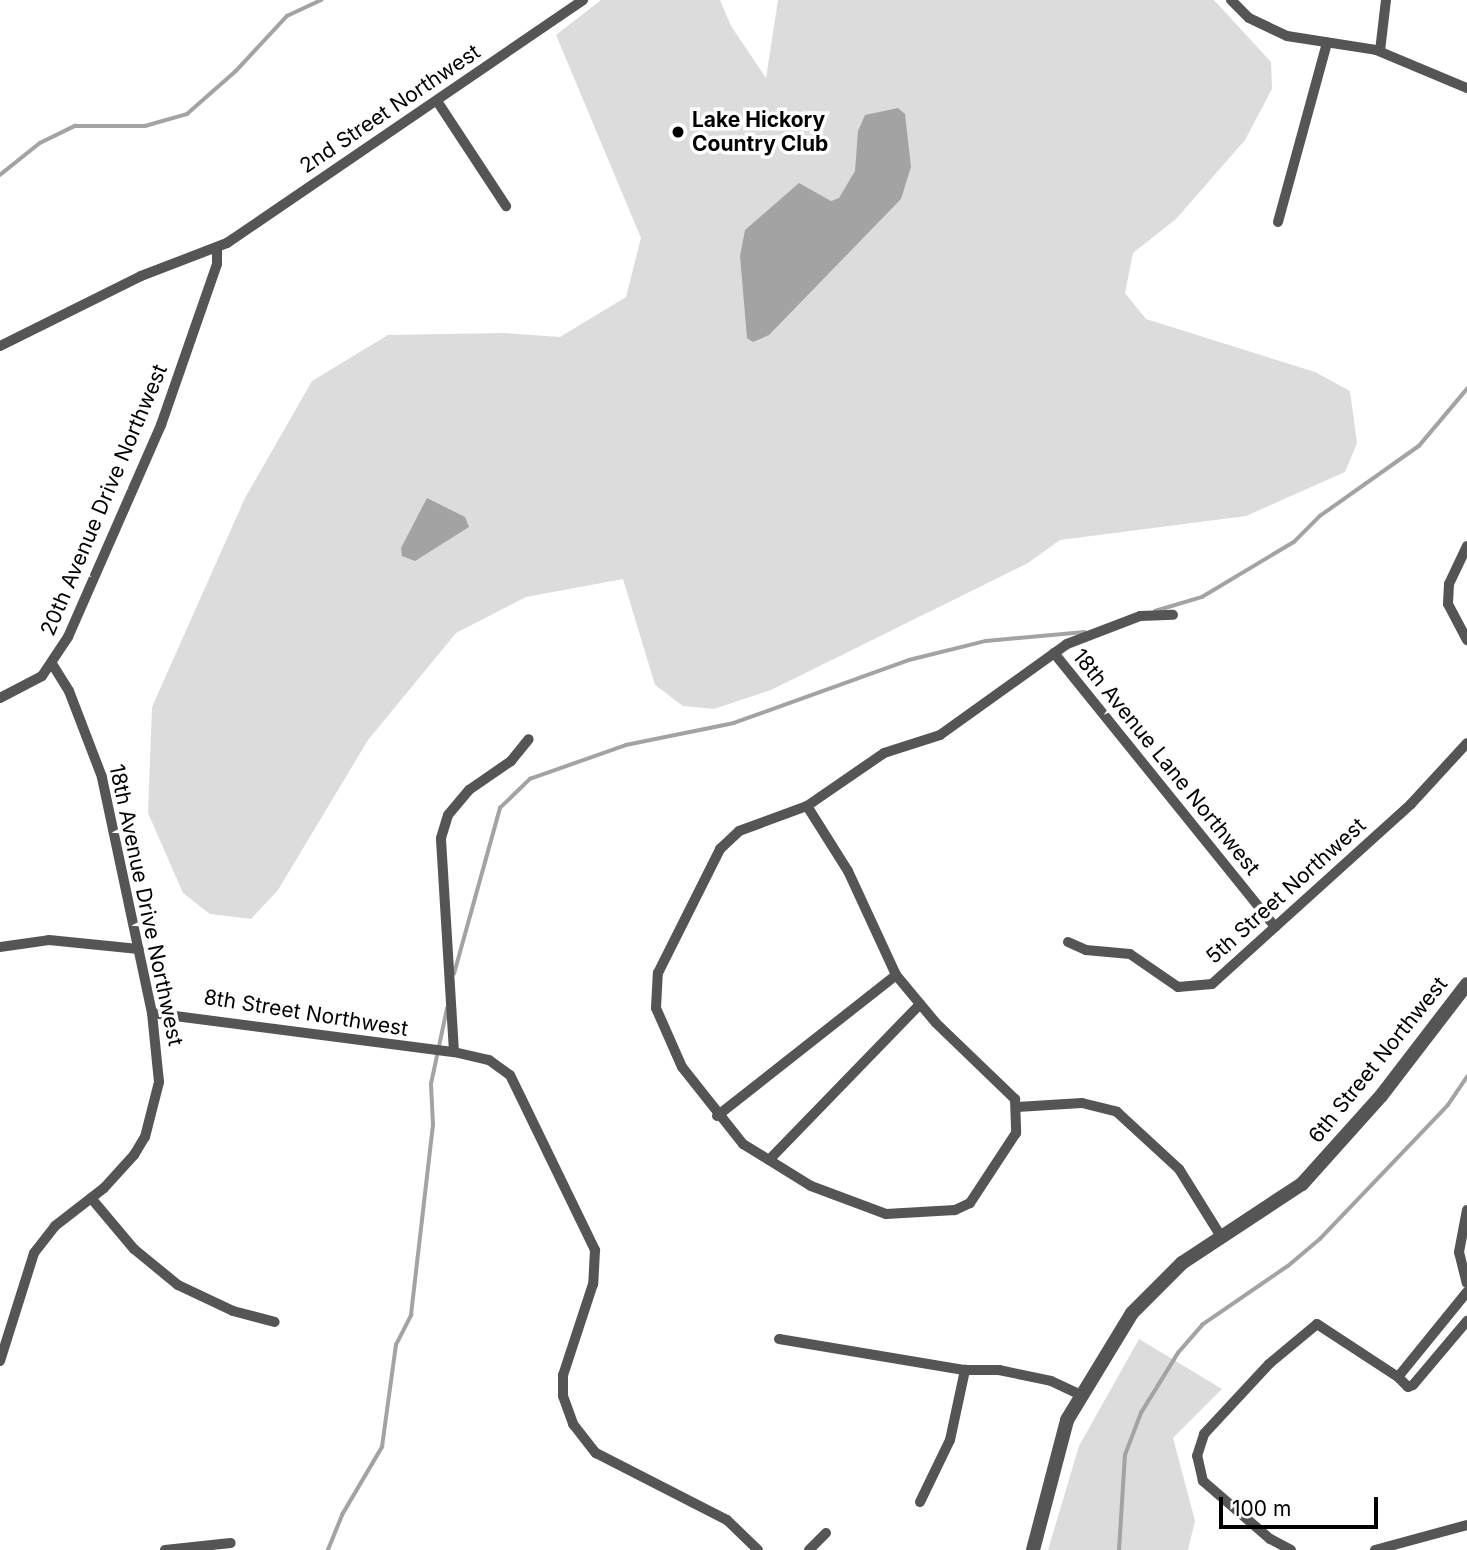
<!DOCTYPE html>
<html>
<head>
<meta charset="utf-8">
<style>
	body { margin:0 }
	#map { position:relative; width:1467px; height:1550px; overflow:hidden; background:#fff; font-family:Inter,sans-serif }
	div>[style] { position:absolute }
	.green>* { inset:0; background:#dcdcdc }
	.water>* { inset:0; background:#a3a3a3 }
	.stream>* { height:3.5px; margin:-1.75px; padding:0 1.75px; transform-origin:1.75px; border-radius:1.75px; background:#a3a3a3 }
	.minor>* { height:10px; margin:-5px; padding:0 5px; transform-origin:5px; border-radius:5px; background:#555 }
	.tertiary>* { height:14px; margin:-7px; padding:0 7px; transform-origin:7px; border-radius:7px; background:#555 }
	.dots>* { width:19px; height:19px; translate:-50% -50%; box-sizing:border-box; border:4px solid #fff; border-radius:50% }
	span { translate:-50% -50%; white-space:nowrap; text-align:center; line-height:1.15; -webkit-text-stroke:7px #fff; paint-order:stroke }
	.street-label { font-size:21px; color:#000 }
	.poi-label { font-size:21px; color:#000; font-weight:700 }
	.left { translate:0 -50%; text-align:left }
	.scale { position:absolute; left:1219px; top:1497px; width:159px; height:32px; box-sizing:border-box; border:4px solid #000; border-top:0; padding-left:9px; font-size:21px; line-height:24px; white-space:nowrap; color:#000; -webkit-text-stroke:5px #fff; paint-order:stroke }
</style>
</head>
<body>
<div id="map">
	<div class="green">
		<i style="clip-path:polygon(601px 0,720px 0,731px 26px,766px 78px,778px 0,1214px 0,1271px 62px,1272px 89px,1245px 140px,1176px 219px,1133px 253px,1125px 293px,1146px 319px,1315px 372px,1350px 391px,1357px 443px,1345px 472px,1246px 516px,1060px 540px,1028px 563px,771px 690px,714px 709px,683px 706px,655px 685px,623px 579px,526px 597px,456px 633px,368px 740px,278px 890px,251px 919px,210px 914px,183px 893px,148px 813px,152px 707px,245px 498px,312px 381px,388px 335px,505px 333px,560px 337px,626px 297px,641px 238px,556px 35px)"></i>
		<i style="clip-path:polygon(1139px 1339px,1222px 1389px,1173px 1438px,1195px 1521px,1188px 1550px,1048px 1550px,1079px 1446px)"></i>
	</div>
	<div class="water">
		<i style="clip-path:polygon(898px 108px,905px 114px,911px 167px,901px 199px,769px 335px,753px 342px,747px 338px,740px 256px,745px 230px,799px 183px,831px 201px,839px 198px,855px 171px,858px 131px,865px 115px)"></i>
		<i style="clip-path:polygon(427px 498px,465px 517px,469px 527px,415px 561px,402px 556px,401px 548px)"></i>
	</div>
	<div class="stream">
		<i style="left:0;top:175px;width:51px;rotate:-38.7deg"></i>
		<i style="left:40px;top:143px;width:39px;rotate:-26deg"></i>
		<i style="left:75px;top:126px;width:70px"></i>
		<i style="left:145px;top:126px;width:44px;rotate:-15.9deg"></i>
		<i style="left:187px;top:114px;width:65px;rotate:-41.3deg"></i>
		<i style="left:236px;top:71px;width:75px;rotate:-47.2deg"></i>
		<i style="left:287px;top:16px;width:38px;rotate:-25deg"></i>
		<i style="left:1155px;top:611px;width:49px;rotate:-16.6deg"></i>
		<i style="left:1202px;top:597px;width:107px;rotate:-30.9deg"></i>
		<i style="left:1294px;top:542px;width:37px;rotate:-45deg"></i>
		<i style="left:1320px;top:516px;width:121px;rotate:-35.3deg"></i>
		<i style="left:1419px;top:446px;width:75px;rotate:-49.9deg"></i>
		<i style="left:454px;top:974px;width:172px;rotate:-74.5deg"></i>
		<i style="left:500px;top:808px;width:42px;rotate:-44deg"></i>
		<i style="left:530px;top:779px;width:102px;rotate:-19.5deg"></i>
		<i style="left:626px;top:745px;width:110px;rotate:-11.5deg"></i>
		<i style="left:734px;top:723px;width:186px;rotate:-19.8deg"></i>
		<i style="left:909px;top:660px;width:79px;rotate:-13.9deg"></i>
		<i style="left:986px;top:641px;width:99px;rotate:-5.2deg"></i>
		<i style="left:328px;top:1550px;width:38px;rotate:-68deg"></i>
		<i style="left:342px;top:1515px;width:79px;rotate:-59.5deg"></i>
		<i style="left:382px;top:1447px;width:103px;rotate:-82.2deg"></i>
		<i style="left:396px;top:1345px;width:34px;rotate:-63deg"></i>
		<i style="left:411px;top:1315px;width:191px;rotate:-83.4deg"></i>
		<i style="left:433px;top:1125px;width:41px;rotate:-92.8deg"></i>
		<i style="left:431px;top:1084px;width:77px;rotate:-78deg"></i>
		<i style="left:1119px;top:1550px;width:95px;rotate:-86.4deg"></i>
		<i style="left:1125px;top:1455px;width:45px;rotate:-69.1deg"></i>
		<i style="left:1141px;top:1413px;width:70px;rotate:-58.3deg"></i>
		<i style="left:1178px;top:1353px;width:37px;rotate:-49deg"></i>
		<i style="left:1202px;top:1325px;width:104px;rotate:-34.5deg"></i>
		<i style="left:1288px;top:1266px;width:42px;rotate:-40.2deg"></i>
		<i style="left:1320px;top:1239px;width:185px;rotate:-46.3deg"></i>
		<i style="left:1448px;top:1105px;width:34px;rotate:-56deg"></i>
	</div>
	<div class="minor">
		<i style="left:1231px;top:0;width:25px;rotate:45deg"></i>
		<i style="left:1249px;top:18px;width:42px;rotate:25.3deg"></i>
		<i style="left:1287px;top:36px;width:90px;rotate:8.9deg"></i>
		<i style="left:1376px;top:50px;width:99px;rotate:22.7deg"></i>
		<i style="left:1380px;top:51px;width:51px;rotate:-83.3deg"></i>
		<i style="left:437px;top:101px;width:126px;rotate:56.7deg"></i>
		<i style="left:1278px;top:222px;width:186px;rotate:-74.7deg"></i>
		<i style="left:0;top:346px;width:157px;rotate:-26.4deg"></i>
		<i style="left:141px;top:276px;width:92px;rotate:-21deg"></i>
		<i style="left:227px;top:243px;width:431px;rotate:-34.3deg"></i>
		<i style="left:1467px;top:546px;width:42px;rotate:115.3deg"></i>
		<i style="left:1449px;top:584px;width:20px;rotate:93deg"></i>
		<i style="left:1448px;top:604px;width:41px;rotate:62.2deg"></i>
		<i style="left:1054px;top:653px;width:352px;rotate:51.1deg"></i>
		<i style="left:0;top:698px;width:47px;rotate:-27.6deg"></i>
		<i style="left:42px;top:676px;width:47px;rotate:-56.3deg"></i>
		<i style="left:68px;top:637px;width:232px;rotate:-66.3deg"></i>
		<i style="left:161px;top:425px;width:170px;rotate:-70.8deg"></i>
		<i style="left:217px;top:264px;width:16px;rotate:-90deg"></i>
		<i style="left:807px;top:806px;width:77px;rotate:57.8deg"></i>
		<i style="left:848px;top:871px;width:115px;rotate:65.2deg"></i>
		<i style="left:896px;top:975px;width:62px;rotate:50.2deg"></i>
		<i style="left:936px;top:1023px;width:110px;rotate:43.9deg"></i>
		<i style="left:1015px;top:1099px;width:34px;rotate:88deg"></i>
		<i style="left:1016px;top:1133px;width:84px;rotate:123.3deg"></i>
		<i style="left:970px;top:1203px;width:17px;rotate:155deg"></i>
		<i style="left:955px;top:1210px;width:69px;rotate:176.7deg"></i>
		<i style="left:886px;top:1214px;width:80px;rotate:-159.5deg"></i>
		<i style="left:811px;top:1186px;width:80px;rotate:-148.3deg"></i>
		<i style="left:743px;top:1144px;width:98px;rotate:-128.4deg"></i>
		<i style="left:682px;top:1067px;width:64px;rotate:-113.8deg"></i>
		<i style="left:656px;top:1008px;width:35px;rotate:-87deg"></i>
		<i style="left:658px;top:973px;width:139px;rotate:-63.4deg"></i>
		<i style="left:720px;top:849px;width:26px;rotate:-43deg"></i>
		<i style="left:739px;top:831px;width:72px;rotate:-20.2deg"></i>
		<i style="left:807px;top:806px;width:93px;rotate:-34.5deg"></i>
		<i style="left:884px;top:753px;width:59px;rotate:-17.8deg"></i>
		<i style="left:940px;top:735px;width:156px;rotate:-35.6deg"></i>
		<i style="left:1067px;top:644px;width:78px;rotate:-21deg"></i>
		<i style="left:1140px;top:616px;width:33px;rotate:-2deg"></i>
		<i style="left:1068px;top:942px;width:20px;rotate:24deg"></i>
		<i style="left:1086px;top:950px;width:44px;rotate:5.2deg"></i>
		<i style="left:1130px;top:954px;width:58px;rotate:34.5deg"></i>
		<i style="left:1178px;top:987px;width:34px;rotate:-5deg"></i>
		<i style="left:1212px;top:984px;width:268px;rotate:-42.1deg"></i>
		<i style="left:1411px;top:804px;width:83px;rotate:-47.4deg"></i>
		<i style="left:0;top:947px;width:49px;rotate:-8.1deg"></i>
		<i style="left:49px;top:940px;width:90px;rotate:5.7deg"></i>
		<i style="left:152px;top:1013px;width:305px;rotate:7.4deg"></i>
		<i style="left:454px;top:1052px;width:36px;rotate:13deg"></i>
		<i style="left:489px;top:1060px;width:26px;rotate:36deg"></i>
		<i style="left:510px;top:1075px;width:195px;rotate:64.1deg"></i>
		<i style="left:595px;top:1250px;width:34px;rotate:93deg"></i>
		<i style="left:593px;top:1284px;width:96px;rotate:108.2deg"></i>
		<i style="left:563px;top:1375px;width:21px;rotate:90deg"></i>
		<i style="left:563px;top:1396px;width:30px;rotate:70deg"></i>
		<i style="left:573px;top:1424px;width:37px;rotate:52deg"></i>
		<i style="left:596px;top:1453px;width:147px;rotate:27.1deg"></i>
		<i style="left:727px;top:1520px;width:43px;rotate:44.1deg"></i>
		<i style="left:454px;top:1052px;width:214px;rotate:-93.5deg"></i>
		<i style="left:441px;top:838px;width:24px;rotate:-73deg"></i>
		<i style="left:448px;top:815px;width:33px;rotate:-50deg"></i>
		<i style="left:469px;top:790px;width:51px;rotate:-34.6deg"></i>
		<i style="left:511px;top:761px;width:28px;rotate:-51deg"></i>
		<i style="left:1017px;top:1107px;width:65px;rotate:-3.5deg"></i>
		<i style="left:1082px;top:1103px;width:36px;rotate:14deg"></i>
		<i style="left:1117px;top:1112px;width:84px;rotate:42.6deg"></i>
		<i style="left:1179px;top:1169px;width:81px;rotate:58.1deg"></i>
		<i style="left:717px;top:1116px;width:228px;rotate:-38.2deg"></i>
		<i style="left:769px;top:1160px;width:217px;rotate:-45.9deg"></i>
		<i style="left:91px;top:1198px;width:67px;rotate:49.9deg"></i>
		<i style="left:134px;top:1249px;width:57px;rotate:39.3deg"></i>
		<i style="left:178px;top:1285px;width:61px;rotate:25.3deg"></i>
		<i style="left:233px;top:1311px;width:43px;rotate:14.7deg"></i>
		<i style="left:1467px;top:1210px;width:43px;rotate:100.8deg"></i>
		<i style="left:1459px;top:1252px;width:32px;rotate:76deg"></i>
		<i style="left:1467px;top:1292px;width:109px;rotate:129.1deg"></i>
		<i style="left:1398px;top:1377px;width:14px;rotate:45deg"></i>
		<i style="left:1408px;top:1387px;width:5px;rotate:-22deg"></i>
		<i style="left:1413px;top:1385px;width:84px;rotate:-49.8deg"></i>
		<i style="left:779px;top:1339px;width:189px;rotate:9.5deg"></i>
		<i style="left:965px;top:1370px;width:34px"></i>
		<i style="left:999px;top:1370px;width:53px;rotate:11.9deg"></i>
		<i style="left:1051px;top:1381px;width:31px;rotate:25deg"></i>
		<i style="left:0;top:1361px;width:113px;rotate:-72.5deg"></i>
		<i style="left:34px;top:1253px;width:34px;rotate:-52deg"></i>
		<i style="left:55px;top:1226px;width:62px;rotate:-37.8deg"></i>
		<i style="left:104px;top:1188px;width:45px;rotate:-47.7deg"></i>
		<i style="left:134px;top:1155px;width:21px;rotate:-59deg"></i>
		<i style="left:145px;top:1137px;width:57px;rotate:-75.7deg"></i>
		<i style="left:159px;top:1082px;width:69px;rotate:-95.8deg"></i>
		<i style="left:152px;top:1013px;width:241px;rotate:-102deg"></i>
		<i style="left:102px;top:777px;width:92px;rotate:-111deg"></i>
		<i style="left:69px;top:691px;width:31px;rotate:-122deg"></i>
		<i style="left:920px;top:1502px;width:69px;rotate:-64.2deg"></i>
		<i style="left:950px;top:1440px;width:72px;rotate:-77.9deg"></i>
		<i style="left:165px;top:1550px;width:66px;rotate:-6.1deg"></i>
		<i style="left:809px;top:1550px;width:24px;rotate:-45deg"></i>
		<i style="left:1291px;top:1550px;width:24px;rotate:-152deg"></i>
		<i style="left:1270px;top:1539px;width:89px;rotate:-139.1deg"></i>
		<i style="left:1203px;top:1481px;width:26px;rotate:-103deg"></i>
		<i style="left:1197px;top:1456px;width:23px;rotate:-72deg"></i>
		<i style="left:1204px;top:1434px;width:96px;rotate:-47.1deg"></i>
		<i style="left:1269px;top:1364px;width:62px;rotate:-39.8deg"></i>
		<i style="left:1317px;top:1324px;width:97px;rotate:33.2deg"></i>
		<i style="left:1375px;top:1550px;width:95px;rotate:-15.2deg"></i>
	</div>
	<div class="tertiary">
		<i style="left:1033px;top:1550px;width:134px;rotate:-75.3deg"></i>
		<i style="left:1067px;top:1420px;width:125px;rotate:-58.7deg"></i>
		<i style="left:1132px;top:1313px;width:71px;rotate:-45deg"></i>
		<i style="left:1182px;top:1263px;width:144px;rotate:-33.4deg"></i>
		<i style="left:1302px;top:1184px;width:118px;rotate:-48.1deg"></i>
		<i style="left:1381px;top:1096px;width:141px;rotate:-52.5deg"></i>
	</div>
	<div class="dots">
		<i style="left:678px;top:132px;background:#000"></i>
	</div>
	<div class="street-label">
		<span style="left:390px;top:109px;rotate:-34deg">2nd Street Northwest</span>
		<span style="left:104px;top:500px;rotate:-67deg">20th Avenue Drive Northwest</span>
		<span style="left:1166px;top:762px;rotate:51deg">18th Avenue Lane Northwest</span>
		<span style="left:1286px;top:891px;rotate:-42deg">5th Street Northwest</span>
		<span style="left:146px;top:905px;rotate:78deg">18th Avenue Drive Northwest</span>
		<span style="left:306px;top:1013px;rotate:9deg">8th Street Northwest</span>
		<span style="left:1378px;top:1060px;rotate:-51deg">6th Street Northwest</span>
	</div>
	<div class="poi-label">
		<span class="left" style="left:692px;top:132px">Lake Hickory<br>Country Club</span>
	</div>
	<div class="scale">100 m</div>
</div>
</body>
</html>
